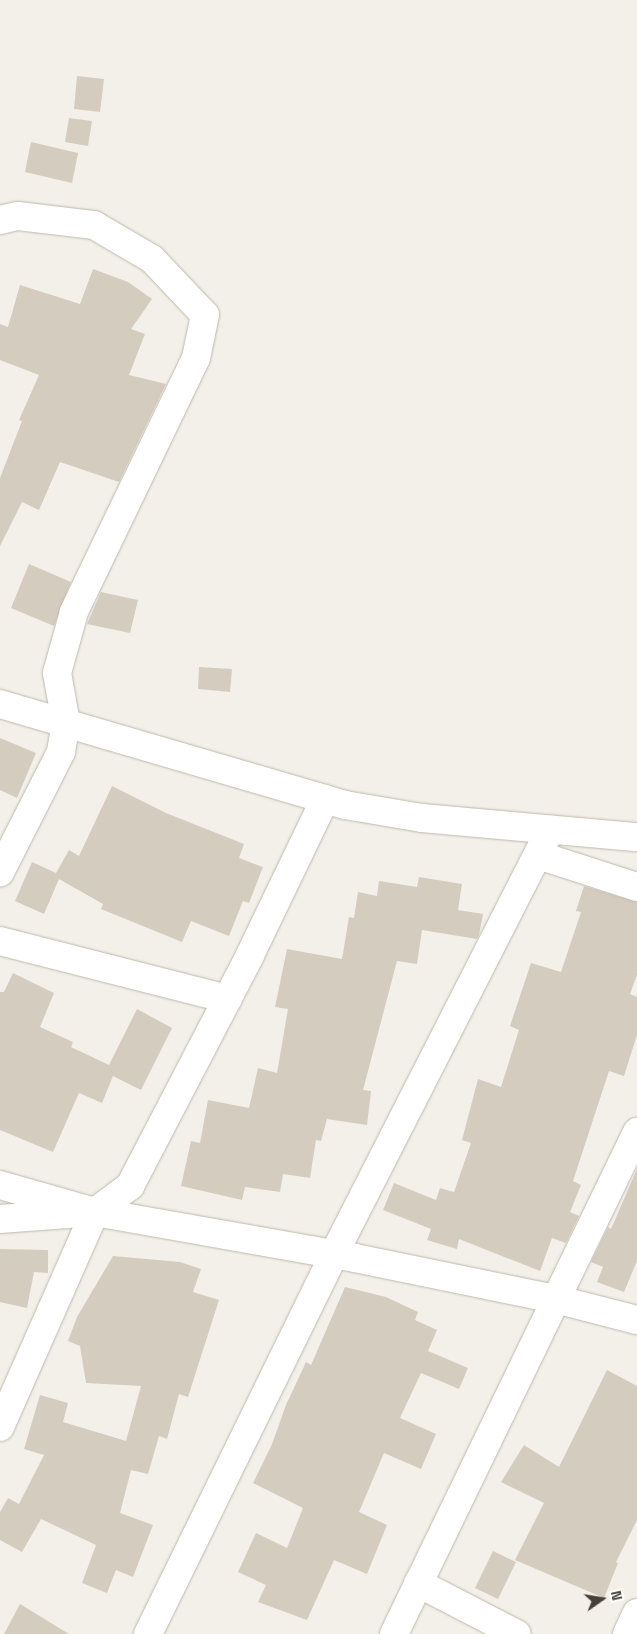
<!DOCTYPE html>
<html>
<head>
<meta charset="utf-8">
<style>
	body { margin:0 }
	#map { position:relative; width:637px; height:1634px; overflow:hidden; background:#f3f0e9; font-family:"Space Grotesk",sans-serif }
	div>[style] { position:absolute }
	.building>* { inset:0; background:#d4ccbf }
	.roads { filter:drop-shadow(0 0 1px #beb8ac) drop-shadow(0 0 1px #beb8ac) }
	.street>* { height:28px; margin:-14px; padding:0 14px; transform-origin:14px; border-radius:14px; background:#fff }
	span { translate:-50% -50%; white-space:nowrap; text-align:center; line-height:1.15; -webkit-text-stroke:4.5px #fff; paint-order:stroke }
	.north { position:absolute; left:577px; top:1574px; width:50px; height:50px; -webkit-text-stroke:4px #fff; paint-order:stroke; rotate:77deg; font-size:14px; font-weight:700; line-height:20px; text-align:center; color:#464138 }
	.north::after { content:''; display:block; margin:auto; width:18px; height:22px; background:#464138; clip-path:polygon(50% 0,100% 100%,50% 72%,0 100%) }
</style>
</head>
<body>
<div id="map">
	<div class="building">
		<i style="clip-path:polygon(77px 76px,104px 79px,100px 112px,74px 109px)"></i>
		<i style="clip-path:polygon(69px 118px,92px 121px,88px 146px,65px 142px)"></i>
		<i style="clip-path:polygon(31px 142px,78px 153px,72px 183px,25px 172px)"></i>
		<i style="clip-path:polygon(93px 269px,128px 282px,152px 299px,131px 329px,145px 334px,129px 375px,166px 384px,119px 482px,60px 462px,39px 510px,22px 502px,0 546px,0 478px,22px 421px,19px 420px,39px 375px,0 360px,0 324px,8px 327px,20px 285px,80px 304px)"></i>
		<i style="clip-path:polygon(29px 564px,71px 582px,54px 626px,11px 608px)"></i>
		<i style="clip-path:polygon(101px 592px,138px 600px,130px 633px,87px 624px)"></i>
		<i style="clip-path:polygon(199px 667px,232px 669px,230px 692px,198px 689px)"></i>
		<i style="clip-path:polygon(0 738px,36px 753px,17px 798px,0 790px)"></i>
		<i style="clip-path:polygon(112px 786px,166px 813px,244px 844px,239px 858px,263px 867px,249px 903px,243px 901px,229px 936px,191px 921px,182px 942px,101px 909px,103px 904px,59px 879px,44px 914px,15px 901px,32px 862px,56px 873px,69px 850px,79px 856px)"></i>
		<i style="clip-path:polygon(419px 877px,462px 884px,458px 910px,483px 914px,479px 935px,477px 939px,422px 930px,417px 964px,397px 961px,363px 1090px,371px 1091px,367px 1125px,327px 1119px,321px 1141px,316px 1140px,310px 1178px,283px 1174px,280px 1192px,245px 1187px,242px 1200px,181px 1186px,191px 1141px,200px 1143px,208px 1100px,249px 1108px,258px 1068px,277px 1073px,288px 1009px,275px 1007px,287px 949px,342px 959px,349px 917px,354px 918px,358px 892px,377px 896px,379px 881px,417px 887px)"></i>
		<i style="clip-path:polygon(584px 886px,637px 902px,637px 975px,630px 994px,637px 997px,637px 1035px,624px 1076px,609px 1071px,573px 1181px,581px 1185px,570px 1212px,579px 1216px,566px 1243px,552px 1238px,540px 1271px,459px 1239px,457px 1249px,427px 1240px,431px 1229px,383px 1210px,394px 1183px,436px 1200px,440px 1188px,454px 1192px,471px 1143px,462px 1140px,478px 1079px,501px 1087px,519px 1030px,510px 1026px,531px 963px,561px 972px,581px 912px,576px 911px)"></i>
		<i style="clip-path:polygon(13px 973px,54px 993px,40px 1027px,73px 1042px,71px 1047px,109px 1065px,137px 1009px,172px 1028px,141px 1090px,113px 1076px,102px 1103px,79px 1093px,53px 1152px,0 1130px,0 992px,4px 992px)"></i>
		<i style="clip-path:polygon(637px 1169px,637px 1261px,624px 1292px,597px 1282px,603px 1267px,591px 1262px,608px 1227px,611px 1229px)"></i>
		<i style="clip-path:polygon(0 1249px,48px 1250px,48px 1273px,34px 1272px,27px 1308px,0 1302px)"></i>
		<i style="clip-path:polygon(113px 1256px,180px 1262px,201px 1269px,193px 1292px,219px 1300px,188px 1397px,179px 1394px,167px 1439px,159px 1436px,148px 1474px,131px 1470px,120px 1513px,153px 1525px,133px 1577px,116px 1570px,107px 1593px,82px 1583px,96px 1545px,41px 1519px,22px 1552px,0 1540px,0 1512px,8px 1498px,19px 1504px,44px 1455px,24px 1449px,40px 1395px,68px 1403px,63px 1422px,126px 1441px,141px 1386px,86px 1383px,80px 1346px,68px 1341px,77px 1317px)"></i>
		<i style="clip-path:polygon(345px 1287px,386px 1297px,418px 1312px,415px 1320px,437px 1330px,428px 1351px,468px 1368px,459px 1389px,421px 1373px,400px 1418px,436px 1434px,421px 1469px,384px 1453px,359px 1512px,387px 1525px,367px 1574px,334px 1560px,307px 1620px,258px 1602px,266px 1585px,238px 1572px,256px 1533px,287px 1548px,303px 1508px,253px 1483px,272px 1444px,286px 1405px,306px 1362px,311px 1365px)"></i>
		<i style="clip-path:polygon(607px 1370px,637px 1386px,637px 1520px,616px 1562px,618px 1563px,604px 1598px,515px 1560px,544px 1503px,501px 1482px,524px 1445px,559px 1467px)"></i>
		<i style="clip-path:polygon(493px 1551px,516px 1562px,498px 1599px,475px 1588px)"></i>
		<i style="clip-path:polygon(20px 1604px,69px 1634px,4px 1634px)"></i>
	</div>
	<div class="roads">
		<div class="street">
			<i style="left:0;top:220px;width:18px;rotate:-13deg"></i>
			<i style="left:18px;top:216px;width:77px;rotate:6.8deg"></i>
			<i style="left:94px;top:225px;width:67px;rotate:30.4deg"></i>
			<i style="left:152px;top:259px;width:77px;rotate:46.6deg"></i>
			<i style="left:205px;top:315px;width:44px;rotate:101.8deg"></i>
			<i style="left:196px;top:358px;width:282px;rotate:115.7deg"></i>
			<i style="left:74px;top:612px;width:63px;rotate:105.6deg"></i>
			<i style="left:57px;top:673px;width:51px;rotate:79.8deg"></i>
			<i style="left:66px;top:723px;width:29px;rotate:100deg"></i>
			<i style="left:61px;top:752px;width:135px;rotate:116.9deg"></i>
			<i style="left:0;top:704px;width:359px;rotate:16.3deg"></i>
			<i style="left:345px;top:805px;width:78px;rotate:9.6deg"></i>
			<i style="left:422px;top:818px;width:216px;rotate:5.1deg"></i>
			<i style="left:538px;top:855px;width:104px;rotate:17.9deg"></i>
			<i style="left:0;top:941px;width:235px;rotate:14.3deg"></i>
			<i style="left:0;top:1185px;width:99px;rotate:15.9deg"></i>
			<i style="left:95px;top:1212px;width:264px;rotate:10deg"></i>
			<i style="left:355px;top:1258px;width:204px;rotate:11.6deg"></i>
			<i style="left:555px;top:1299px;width:85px;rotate:14.4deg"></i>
			<i style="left:0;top:1219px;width:95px;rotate:-4.2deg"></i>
			<i style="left:95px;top:1212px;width:44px;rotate:-36.6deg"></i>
			<i style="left:130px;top:1186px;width:260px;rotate:-62.5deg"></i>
			<i style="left:250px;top:955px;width:173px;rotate:-64.3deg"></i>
			<i style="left:0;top:1427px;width:235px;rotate:-66.2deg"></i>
			<i style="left:418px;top:1583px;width:111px;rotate:27.3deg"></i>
			<i style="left:148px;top:1634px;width:423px;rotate:-63.9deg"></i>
			<i style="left:334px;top:1254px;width:476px;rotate:-63deg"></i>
			<i style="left:394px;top:1634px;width:558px;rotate:-64.17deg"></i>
			<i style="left:627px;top:1634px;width:23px;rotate:-65deg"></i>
		</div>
	</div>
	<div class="north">N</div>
</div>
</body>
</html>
